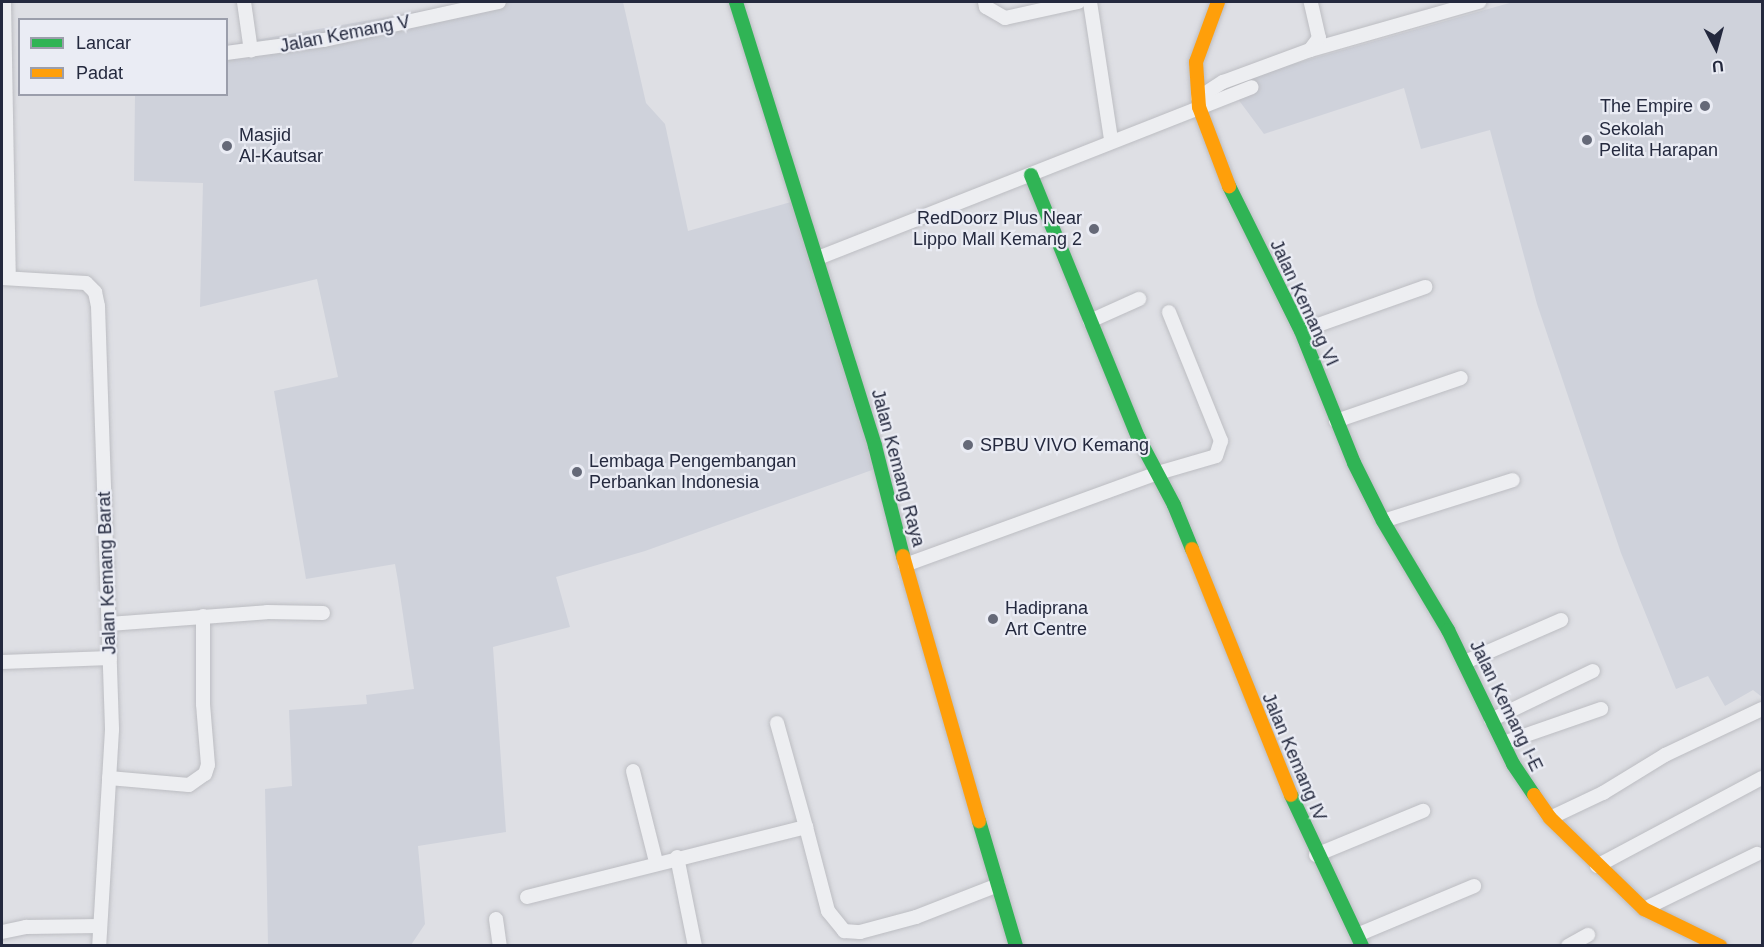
<!DOCTYPE html>
<html>
<head>
<meta charset="utf-8">
<style>
	body { margin:0 }
	#map { position:relative; width:1764px; height:947px; overflow:hidden; background:#dedfe4; font-family:Arial,sans-serif }
	div>[style] { position:absolute }
	.built>* { inset:0; background:#cfd2db }
	.roads { filter:drop-shadow(0 0 2px #bcbdc2) drop-shadow(0 0 2px #bcbdc2) }
	.street>* { height:14px; margin:-7px; padding:0 7px; transform-origin:7px; border-radius:7px; background:#edeef1 }
	.fast>* { height:14px; margin:-7px; padding:0 7px; transform-origin:7px; border-radius:7px; background:#30b455 }
	.slow>* { height:14px; margin:-7px; padding:0 7px; transform-origin:7px; border-radius:7px; background:#ff9f0a }
	.dots>* { width:16px; height:16px; translate:-50% -50%; box-sizing:border-box; border:3px solid #eaecf4; border-radius:50% }
	span { translate:-50% -50%; white-space:nowrap; text-align:center; line-height:1.15; -webkit-text-stroke:4.5px #eaecf4; paint-order:stroke }
	.street-label { font-size:18px; color:#24293e }
	.poi-label { font-size:18px; color:#24293e }
	.right { translate:-100% -50%; text-align:right }
	.left { translate:0 -50%; text-align:left }
	.frame { position:absolute; inset:0; border:3px solid #24293e; pointer-events:none }
	.legend { position:absolute; left:18px; top:18px; width:210px; height:78px; box-sizing:border-box; background:#eaecf4; border:2px solid #9b9eab; margin:0; padding:8px 10px; list-style:none; font-size:18px; color:#24293e }
	.legend li { display:flex; align-items:center; gap:12px; height:30px }
	.legend b { width:30px; border:2px solid #9b9eab }
	.north { position:absolute; left:1686px; top:18px; width:60px; height:60px; -webkit-text-stroke:4px #eaecf4; paint-order:stroke; rotate:174deg; font-size:16px; font-weight:700; line-height:24px; text-align:center; color:#24293e }
	.north::after { content:''; display:block; margin:auto; width:21px; height:27px; background:#24293e; clip-path:polygon(50% 0,100% 100%,50% 72%,0 100%) }
</style>
</head>
<body>
<div id="map">
	<div class="built">
		<i style="clip-path:polygon(474px 2px,623px 2px,646px 103px,665px 124px,688px 231px,791px 202px,875px 469px,645px 551px,556px 577px,570px 627px,493px 647px,506px 832px,418px 846px,425px 924px,411px 945px,268px 945px,265px 789px,292px 786px,289px 710px,367px 704px,366px 695px,414px 689px,398px 581px,395px 564px,306px 579px,274px 391px,338px 377px,317px 279px,200px 307px,203px 183px,134px 181px,135px 95px,226px 94px,227px 45px)"></i>
		<i style="clip-path:polygon(1513px 2px,1762px 2px,1762px 697px,1753px 690px,1725px 706px,1708px 676px,1676px 689px,1621px 553px,1537px 304px,1490px 130px,1421px 149px,1404px 88px,1264px 134px,1226px 83px)"></i>
	</div>
	<div class="roads">
		<div class="street">
			<i style="left:4px;top:2px;width:276px;rotate:89deg"></i>
			<i style="left:244px;top:2px;width:49px;rotate:81.9deg"></i>
			<i style="left:985px;top:2px;width:5px;rotate:79deg"></i>
			<i style="left:986px;top:7px;width:22px;rotate:30deg"></i>
			<i style="left:1005px;top:18px;width:75px;rotate:-12.4deg"></i>
			<i style="left:1090px;top:2px;width:140px;rotate:81.3deg"></i>
			<i style="left:1310px;top:50px;width:176px;rotate:-15.9deg"></i>
			<i style="left:226px;top:53px;width:99px;rotate:-7.6deg"></i>
			<i style="left:324px;top:40px;width:179px;rotate:-12.3deg"></i>
			<i style="left:1198px;top:98px;width:30px;rotate:-33deg"></i>
			<i style="left:1223px;top:82px;width:93px;rotate:-20.2deg"></i>
			<i style="left:1310px;top:50px;width:15px;rotate:-53deg"></i>
			<i style="left:1319px;top:38px;width:37px;rotate:-103deg"></i>
			<i style="left:818px;top:258px;width:466px;rotate:-21.5deg"></i>
			<i style="left:2px;top:278px;width:84px;rotate:3.4deg"></i>
			<i style="left:86px;top:283px;width:13px;rotate:45deg"></i>
			<i style="left:95px;top:292px;width:14px;rotate:78deg"></i>
			<i style="left:98px;top:306px;width:424px;rotate:88.1deg"></i>
			<i style="left:112px;top:730px;width:216px;rotate:93.4deg"></i>
			<i style="left:1090px;top:321px;width:54px;rotate:-24.2deg"></i>
			<i style="left:1301px;top:331px;width:132px;rotate:-19.5deg"></i>
			<i style="left:1336px;top:421px;width:132px;rotate:-19deg"></i>
			<i style="left:1383px;top:521px;width:136px;rotate:-17.5deg"></i>
			<i style="left:905px;top:565px;width:269px;rotate:-20deg"></i>
			<i style="left:1158px;top:473px;width:60px;rotate:-16.3deg"></i>
			<i style="left:1216px;top:456px;width:16px;rotate:-72deg"></i>
			<i style="left:1221px;top:441px;width:139px;rotate:-112deg"></i>
			<i style="left:109px;top:624px;width:158px;rotate:-4.3deg"></i>
			<i style="left:267px;top:612px;width:56px;rotate:1deg"></i>
			<i style="left:2px;top:662px;width:108px;rotate:-2.1deg"></i>
			<i style="left:1465px;top:662px;width:105px;rotate:-23.6deg"></i>
			<i style="left:1491px;top:720px;width:113px;rotate:-25.7deg"></i>
			<i style="left:777px;top:723px;width:108px;rotate:74.4deg"></i>
			<i style="left:1503px;top:743px;width:104px;rotate:-19.1deg"></i>
			<i style="left:633px;top:771px;width:94px;rotate:75.8deg"></i>
			<i style="left:109px;top:778px;width:80px;rotate:5deg"></i>
			<i style="left:189px;top:785px;width:19px;rotate:-35deg"></i>
			<i style="left:205px;top:774px;width:9px;rotate:-72deg"></i>
			<i style="left:208px;top:765px;width:61px;rotate:-94.7deg"></i>
			<i style="left:203px;top:704px;width:88px;rotate:-90deg"></i>
			<i style="left:1550px;top:818px;width:59px;rotate:-25.3deg"></i>
			<i style="left:1603px;top:793px;width:73px;rotate:-31.5deg"></i>
			<i style="left:1665px;top:755px;width:107px;rotate:-25.4deg"></i>
			<i style="left:1316px;top:855px;width:116px;rotate:-22.4deg"></i>
			<i style="left:677px;top:857px;width:91px;rotate:78.6deg"></i>
			<i style="left:1597px;top:866px;width:187px;rotate:-28.1deg"></i>
			<i style="left:527px;top:897px;width:288px;rotate:-14.1deg"></i>
			<i style="left:806px;top:827px;width:87px;rotate:75.3deg"></i>
			<i style="left:828px;top:911px;width:26px;rotate:51deg"></i>
			<i style="left:844px;top:931px;width:16px;rotate:4deg"></i>
			<i style="left:860px;top:932px;width:58px;rotate:-15deg"></i>
			<i style="left:916px;top:917px;width:88px;rotate:-21.3deg"></i>
			<i style="left:1644px;top:909px;width:126px;rotate:-26deg"></i>
			<i style="left:496px;top:919px;width:27px;rotate:82deg"></i>
			<i style="left:2px;top:932px;width:25px;rotate:-12deg"></i>
			<i style="left:26px;top:927px;width:74px;rotate:-0.8deg"></i>
			<i style="left:1357px;top:935px;width:127px;rotate:-22.7deg"></i>
			<i style="left:1568px;top:946px;width:23px;rotate:-29deg"></i>
		</div>
		<div class="fast">
			<i style="left:736px;top:2px;width:465px;rotate:72.6deg"></i>
			<i style="left:875px;top:446px;width:114px;rotate:75.7deg"></i>
			<i style="left:1031px;top:175px;width:283px;rotate:67.8deg"></i>
			<i style="left:1138px;top:437px;width:77px;rotate:62.1deg"></i>
			<i style="left:1174px;top:505px;width:48px;rotate:67.8deg"></i>
			<i style="left:1229px;top:186px;width:162px;rotate:63.6deg"></i>
			<i style="left:1301px;top:331px;width:142px;rotate:68.1deg"></i>
			<i style="left:1354px;top:463px;width:65px;rotate:63.4deg"></i>
			<i style="left:1383px;top:521px;width:127px;rotate:59.2deg"></i>
			<i style="left:1448px;top:630px;width:149px;rotate:64.1deg"></i>
			<i style="left:1513px;top:764px;width:37px;rotate:56deg"></i>
			<i style="left:1291px;top:795px;width:167px;rotate:64.8deg"></i>
			<i style="left:979px;top:821px;width:130px;rotate:73.5deg"></i>
		</div>
		<div class="slow">
			<i style="left:1218px;top:2px;width:64px;rotate:110.1deg"></i>
			<i style="left:1196px;top:62px;width:45px;rotate:86.2deg"></i>
			<i style="left:1199px;top:107px;width:85px;rotate:69.2deg"></i>
			<i style="left:1192px;top:549px;width:265px;rotate:68.1deg"></i>
			<i style="left:903px;top:556px;width:276px;rotate:74deg"></i>
			<i style="left:1534px;top:795px;width:28px;rotate:55deg"></i>
			<i style="left:1550px;top:818px;width:131px;rotate:44.1deg"></i>
			<i style="left:1644px;top:909px;width:85px;rotate:26deg"></i>
		</div>
	</div>
	<div class="dots">
		<i style="left:1705px;top:106px;background:#656978"></i>
		<i style="left:1587px;top:140px;background:#656978"></i>
		<i style="left:227px;top:146px;background:#656978"></i>
		<i style="left:1094px;top:229px;background:#656978"></i>
		<i style="left:968px;top:445px;background:#656978"></i>
		<i style="left:577px;top:472px;background:#656978"></i>
		<i style="left:993px;top:619px;background:#656978"></i>
	</div>
	<div class="street-label">
		<span style="left:345px;top:34px;rotate:-11deg">Jalan Kemang V</span>
		<span style="left:1304px;top:303px;rotate:65deg">Jalan Kemang VI</span>
		<span style="left:898px;top:468px;rotate:75deg">Jalan Kemang Raya</span>
		<span style="left:107px;top:573px;rotate:-92deg">Jalan Kemang Barat</span>
		<span style="left:1506px;top:706px;rotate:64deg">Jalan Kemang I-E</span>
		<span style="left:1294px;top:757px;rotate:67deg">Jalan Kemang IV</span>
	</div>
	<div class="poi-label">
		<span class="right" style="left:1693px;top:106px">The Empire</span>
		<span class="left" style="left:1599px;top:140px">Sekolah<br>Pelita Harapan</span>
		<span class="left" style="left:239px;top:146px">Masjid<br>Al-Kautsar</span>
		<span class="right" style="left:1082px;top:229px">RedDoorz Plus Near<br>Lippo Mall Kemang 2</span>
		<span class="left" style="left:980px;top:445px">SPBU VIVO Kemang</span>
		<span class="left" style="left:589px;top:472px">Lembaga Pengembangan<br>Perbankan Indonesia</span>
		<span class="left" style="left:1005px;top:619px">Hadiprana<br>Art Centre</span>
	</div>
	<div class="frame"></div>
	<ul class="legend">
	<li><b style="height:8px;background:#30b455"></b>Lancar</li>
	<li><b style="height:8px;background:#ff9f0a"></b>Padat</li>
	</ul>
	<div class="north">U</div>
</div>
</body>
</html>
